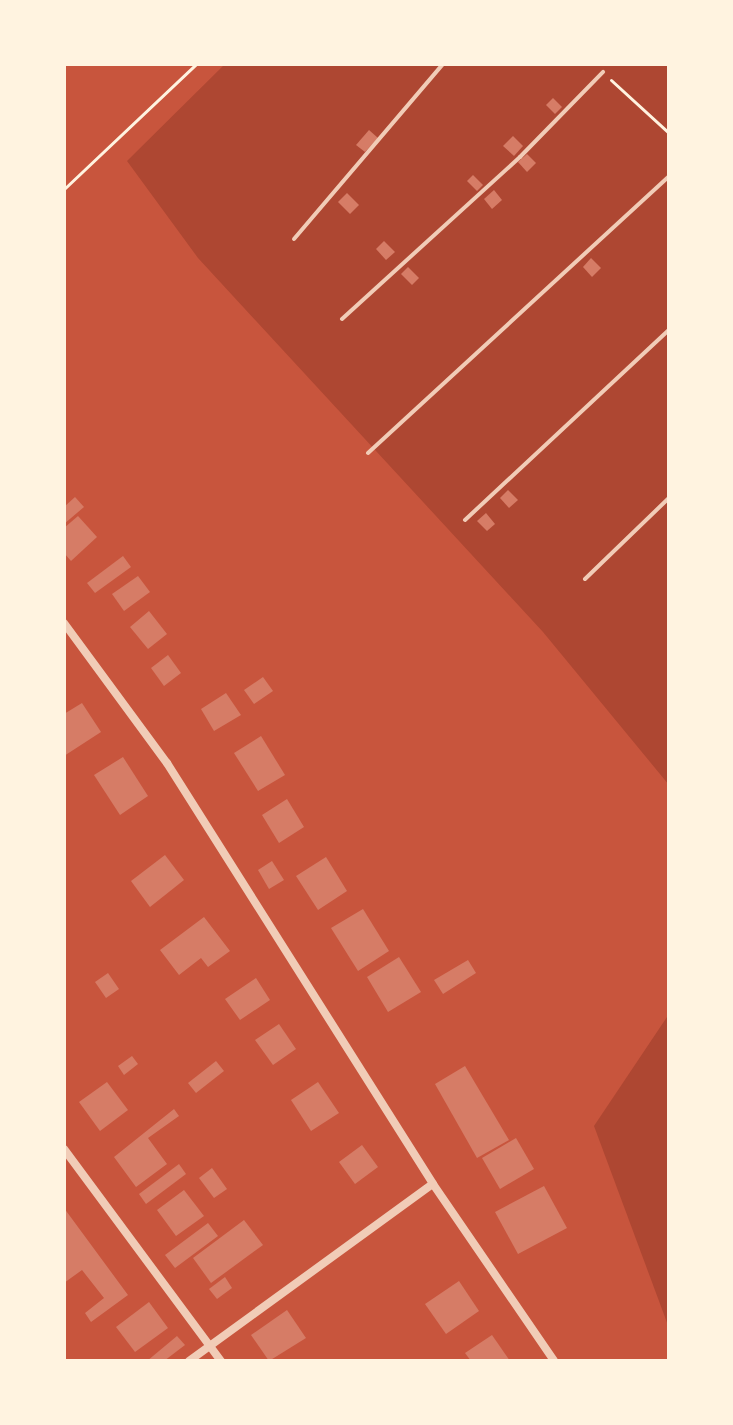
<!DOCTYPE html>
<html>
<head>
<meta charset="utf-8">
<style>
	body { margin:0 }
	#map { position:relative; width:733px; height:1425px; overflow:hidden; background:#c8553d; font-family:Raleway,sans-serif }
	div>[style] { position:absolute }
	.green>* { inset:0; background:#ae4732 }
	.building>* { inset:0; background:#d67c66 }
	.path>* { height:3px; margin:-1.5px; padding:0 1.5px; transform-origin:1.5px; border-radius:1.5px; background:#fff3e0 }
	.service>* { height:4px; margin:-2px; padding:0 2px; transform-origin:2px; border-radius:2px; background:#f1ccb7 }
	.minor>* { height:8px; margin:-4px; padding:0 4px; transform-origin:4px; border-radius:4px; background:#f1ccb7 }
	span { translate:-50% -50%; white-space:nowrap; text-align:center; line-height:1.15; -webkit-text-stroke:7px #fff3e0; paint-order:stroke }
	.frame { position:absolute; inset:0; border:66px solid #fff3e0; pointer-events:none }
</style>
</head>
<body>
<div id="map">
	<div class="green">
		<i style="clip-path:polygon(225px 64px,669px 64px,669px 785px,543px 632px,198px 258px,127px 161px)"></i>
		<i style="clip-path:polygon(669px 1014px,669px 1328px,594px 1126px)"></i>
	</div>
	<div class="building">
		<i style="clip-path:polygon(553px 98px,562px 107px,555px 114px,546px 105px)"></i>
		<i style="clip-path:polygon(369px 130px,378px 138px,365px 152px,356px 145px)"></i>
		<i style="clip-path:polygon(513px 136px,523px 146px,514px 156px,503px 146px)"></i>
		<i style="clip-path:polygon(527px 154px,536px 163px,527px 172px,518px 162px)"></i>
		<i style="clip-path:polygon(473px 175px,483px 185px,477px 191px,467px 181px)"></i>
		<i style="clip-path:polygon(494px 190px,502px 200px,492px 209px,484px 199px)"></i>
		<i style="clip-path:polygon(347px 193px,359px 205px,350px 214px,338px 202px)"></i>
		<i style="clip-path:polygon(384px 241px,395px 252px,386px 260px,376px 249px)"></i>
		<i style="clip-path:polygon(591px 258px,601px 268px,592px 277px,583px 267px)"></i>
		<i style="clip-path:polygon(408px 267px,419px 278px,412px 285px,401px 274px)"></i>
		<i style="clip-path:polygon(508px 490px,518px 500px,509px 508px,500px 498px)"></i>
		<i style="clip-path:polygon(75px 497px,84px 507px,64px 524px,64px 507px)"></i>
		<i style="clip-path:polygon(486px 513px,495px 524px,487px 531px,477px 521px)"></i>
		<i style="clip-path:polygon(78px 516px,97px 537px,71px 561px,64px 553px,64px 528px)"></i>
		<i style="clip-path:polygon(123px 556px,131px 567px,95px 593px,87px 583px)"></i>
		<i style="clip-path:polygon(138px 576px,150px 592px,124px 611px,112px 594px)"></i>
		<i style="clip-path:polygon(149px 611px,167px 634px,148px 649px,130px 627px)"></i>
		<i style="clip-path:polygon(168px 655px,181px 673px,164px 686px,151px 668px)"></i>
		<i style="clip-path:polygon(263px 677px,273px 691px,254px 704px,244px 690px)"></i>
		<i style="clip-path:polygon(226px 693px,241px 715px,214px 731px,201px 709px)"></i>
		<i style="clip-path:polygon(82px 703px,101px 732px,64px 756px,64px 714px)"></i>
		<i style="clip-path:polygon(261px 736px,285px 775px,258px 791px,234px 753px)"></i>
		<i style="clip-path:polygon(123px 757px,148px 796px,120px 815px,94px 775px)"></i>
		<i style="clip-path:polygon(287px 799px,304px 827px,279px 843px,262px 815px)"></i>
		<i style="clip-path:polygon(165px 855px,184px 880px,150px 907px,131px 881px)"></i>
		<i style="clip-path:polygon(326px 857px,347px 891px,318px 910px,296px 876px)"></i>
		<i style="clip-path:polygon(272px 861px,284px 880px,269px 889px,258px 870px)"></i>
		<i style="clip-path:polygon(363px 909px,389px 951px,358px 971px,331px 928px)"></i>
		<i style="clip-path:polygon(204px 917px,230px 951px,208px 967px,201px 958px,179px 975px,160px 950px)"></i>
		<i style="clip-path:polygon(399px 957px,421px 992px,388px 1012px,367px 977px)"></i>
		<i style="clip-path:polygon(468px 960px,476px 973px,443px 994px,434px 980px)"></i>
		<i style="clip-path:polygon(108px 973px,119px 989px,106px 998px,95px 982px)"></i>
		<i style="clip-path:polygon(256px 978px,270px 1000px,240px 1020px,225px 999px)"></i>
		<i style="clip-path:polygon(279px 1024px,296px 1049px,273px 1065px,255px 1040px)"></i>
		<i style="clip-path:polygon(132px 1056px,138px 1064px,124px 1075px,118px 1066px)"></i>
		<i style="clip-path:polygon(216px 1061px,224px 1071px,196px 1093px,188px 1083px)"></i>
		<i style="clip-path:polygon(465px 1066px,509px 1140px,477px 1158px,435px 1084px)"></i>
		<i style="clip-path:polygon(107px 1082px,128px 1110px,100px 1131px,79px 1102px)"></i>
		<i style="clip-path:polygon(318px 1082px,339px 1113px,311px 1131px,291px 1100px)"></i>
		<i style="clip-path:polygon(174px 1109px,179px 1116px,148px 1138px,167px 1164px,136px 1187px,114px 1157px)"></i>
		<i style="clip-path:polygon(516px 1138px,534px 1169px,500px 1189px,482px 1158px)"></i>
		<i style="clip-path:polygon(362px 1145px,378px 1167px,355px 1184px,339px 1162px)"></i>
		<i style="clip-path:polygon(179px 1164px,186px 1174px,146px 1204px,139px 1194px)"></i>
		<i style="clip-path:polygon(212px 1168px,227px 1189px,214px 1198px,199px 1178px)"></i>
		<i style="clip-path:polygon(544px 1186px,567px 1228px,518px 1254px,495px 1212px)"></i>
		<i style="clip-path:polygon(184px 1190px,204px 1216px,176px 1236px,157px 1210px)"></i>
		<i style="clip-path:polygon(64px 1208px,128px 1295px,91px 1322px,85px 1313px,104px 1298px,82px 1270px,64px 1283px)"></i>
		<i style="clip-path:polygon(244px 1220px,263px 1245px,211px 1283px,193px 1258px)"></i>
		<i style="clip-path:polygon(208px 1223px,218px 1236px,175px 1268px,165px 1255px)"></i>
		<i style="clip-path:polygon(225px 1277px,232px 1288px,217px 1299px,209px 1289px)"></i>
		<i style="clip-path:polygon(459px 1281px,479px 1311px,446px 1334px,425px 1304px)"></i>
		<i style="clip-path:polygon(149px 1302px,168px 1328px,135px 1352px,116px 1327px)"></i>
		<i style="clip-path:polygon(287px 1310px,306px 1338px,269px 1361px,251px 1335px)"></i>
		<i style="clip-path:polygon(492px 1335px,510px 1361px,471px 1361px,465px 1353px)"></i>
		<i style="clip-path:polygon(177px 1336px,185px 1345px,164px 1361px,147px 1361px)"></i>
	</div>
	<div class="path">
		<i style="left:611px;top:80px;width:79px;rotate:42.4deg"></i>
		<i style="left:64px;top:189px;width:182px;rotate:-43.4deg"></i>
	</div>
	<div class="service">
		<i style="left:294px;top:239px;width:230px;rotate:-49.6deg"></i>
		<i style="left:342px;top:319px;width:241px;rotate:-42.3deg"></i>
		<i style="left:520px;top:157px;width:119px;rotate:-45.7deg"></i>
		<i style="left:368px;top:453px;width:409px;rotate:-42.6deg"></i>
		<i style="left:465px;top:520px;width:279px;rotate:-43deg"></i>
		<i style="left:585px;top:579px;width:117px;rotate:-44deg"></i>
	</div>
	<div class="minor">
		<i style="left:64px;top:623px;width:174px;rotate:53.7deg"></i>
		<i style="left:167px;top:763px;width:498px;rotate:57.7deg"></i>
		<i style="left:433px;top:1184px;width:214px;rotate:55.6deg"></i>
		<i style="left:64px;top:1149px;width:264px;rotate:53.5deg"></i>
		<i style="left:189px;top:1361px;width:301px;rotate:-36deg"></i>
	</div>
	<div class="frame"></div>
</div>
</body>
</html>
